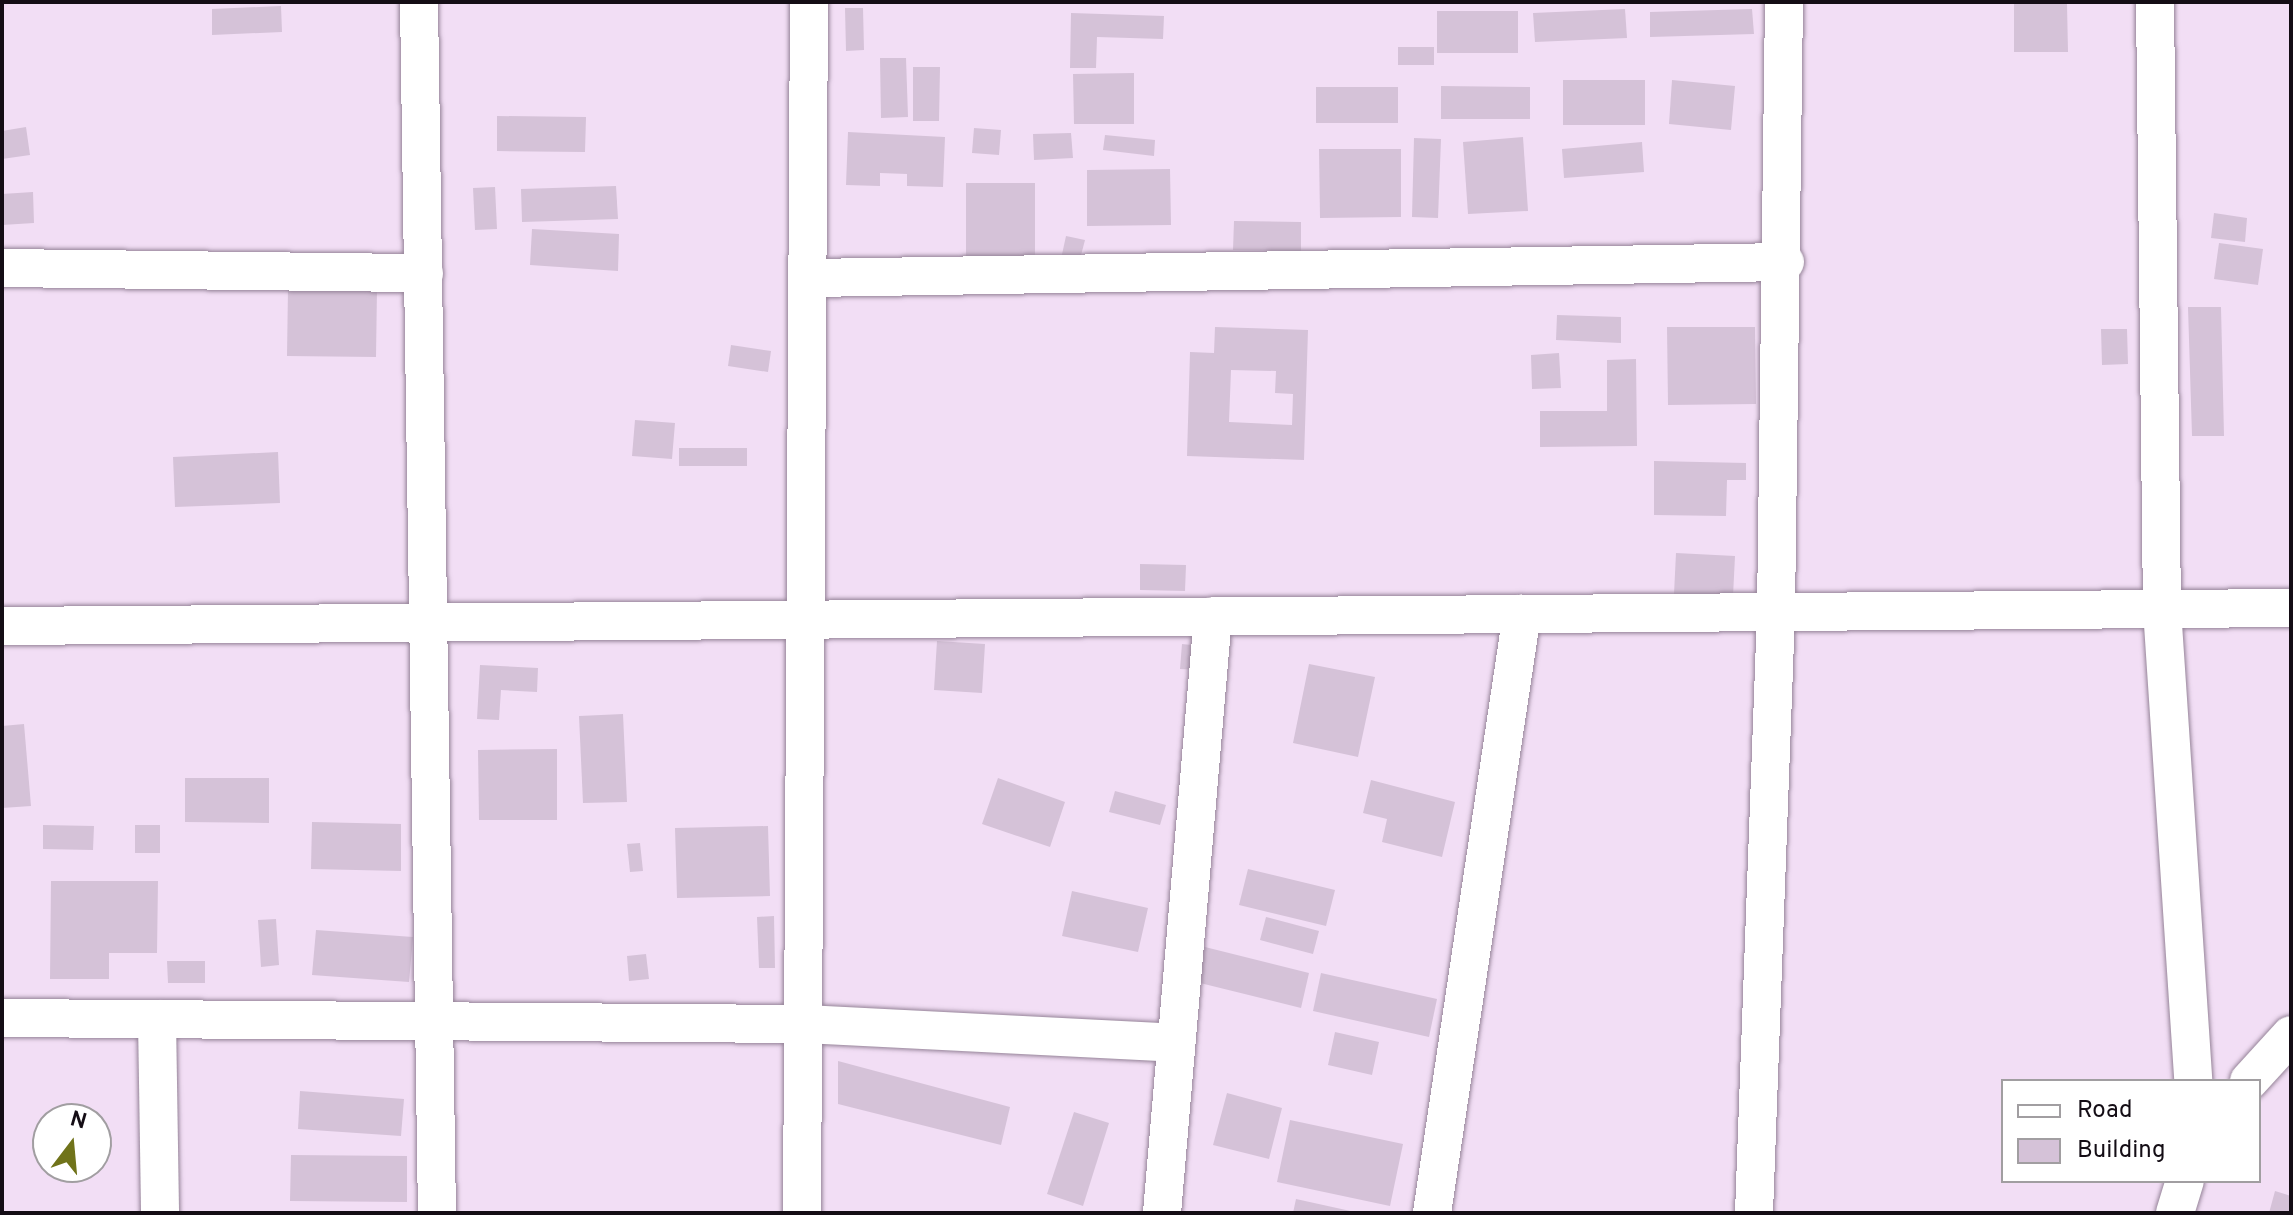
<!DOCTYPE html>
<html>
<head>
<meta charset="utf-8">
<style>
	body { margin:0 }
	#map { position:relative; width:2293px; height:1215px; overflow:hidden; background:#f2def5; font-family:Overpass,sans-serif }
	div>[style] { position:absolute }
	.building>* { inset:0; background:#d5c2d8 }
	.roads { filter:drop-shadow(0 0 2px #958398) drop-shadow(0 0 2px #958398) }
	.minor>* { height:38px; margin:-19px; padding:0 19px; transform-origin:19px; border-radius:19px; background:#fff }
	span { translate:-50% -50%; white-space:nowrap; text-align:center; line-height:1.15; -webkit-text-stroke:8px #fff; paint-order:stroke }
	.frame { position:absolute; inset:0; border:4px solid #140d15; pointer-events:none }
	.legend { position:absolute; left:2001px; top:1079px; width:260px; height:104px; box-sizing:border-box; background:#fff; border:2px solid #a19ea1; margin:0; padding:10px 14px; list-style:none; font-size:24px; color:#140d15 }
	.legend li { display:flex; align-items:center; gap:16px; height:40px }
	.legend b { width:40px; border:2px solid #a19ea1 }
	.north { position:absolute; left:32px; top:1103px; width:80px; height:80px; box-sizing:border-box; background:#fff; border:2px solid #a19ea1; border-radius:50%; rotate:16deg; font-size:22px; font-weight:700; line-height:32px; text-align:center; color:#140d15 }
	.north::after { content:''; display:block; margin:auto; width:28px; height:36px; background:#70731a; clip-path:polygon(50% 0,100% 100%,50% 72%,0 100%) }
</style>
</head>
<body>
<div id="map">
	<div class="building">
		<i style="clip-path:polygon(2014px 4px,2067px 4px,2068px 52px,2014px 52px)"></i>
		<i style="clip-path:polygon(281px 6px,282px 32px,212px 35px,212px 9px)"></i>
		<i style="clip-path:polygon(845px 8px,863px 8px,864px 50px,846px 51px)"></i>
		<i style="clip-path:polygon(1625px 9px,1627px 38px,1535px 42px,1533px 13px)"></i>
		<i style="clip-path:polygon(1752px 9px,1754px 34px,1650px 37px,1650px 12px)"></i>
		<i style="clip-path:polygon(1437px 11px,1518px 11px,1518px 53px,1437px 53px)"></i>
		<i style="clip-path:polygon(1071px 13px,1164px 16px,1163px 39px,1097px 37px,1096px 68px,1070px 68px)"></i>
		<i style="clip-path:polygon(1398px 47px,1434px 47px,1434px 65px,1398px 65px)"></i>
		<i style="clip-path:polygon(880px 58px,906px 58px,908px 117px,881px 118px)"></i>
		<i style="clip-path:polygon(913px 67px,940px 67px,939px 121px,913px 121px)"></i>
		<i style="clip-path:polygon(1134px 73px,1134px 124px,1074px 124px,1073px 74px)"></i>
		<i style="clip-path:polygon(1563px 80px,1645px 80px,1645px 125px,1563px 125px)"></i>
		<i style="clip-path:polygon(1672px 80px,1735px 86px,1731px 130px,1669px 124px)"></i>
		<i style="clip-path:polygon(1441px 86px,1530px 87px,1530px 119px,1441px 119px)"></i>
		<i style="clip-path:polygon(1316px 87px,1398px 87px,1398px 123px,1316px 123px)"></i>
		<i style="clip-path:polygon(497px 116px,586px 117px,585px 152px,497px 151px)"></i>
		<i style="clip-path:polygon(26px 127px,30px 155px,2px 159px,2px 131px)"></i>
		<i style="clip-path:polygon(974px 128px,1001px 130px,999px 155px,972px 153px)"></i>
		<i style="clip-path:polygon(848px 132px,945px 137px,943px 187px,907px 186px,907px 174px,880px 173px,880px 186px,846px 185px)"></i>
		<i style="clip-path:polygon(1071px 133px,1073px 158px,1034px 160px,1033px 134px)"></i>
		<i style="clip-path:polygon(1105px 135px,1155px 140px,1154px 156px,1103px 150px)"></i>
		<i style="clip-path:polygon(1523px 137px,1528px 211px,1468px 214px,1463px 142px)"></i>
		<i style="clip-path:polygon(1414px 138px,1441px 139px,1438px 218px,1412px 217px)"></i>
		<i style="clip-path:polygon(1642px 142px,1644px 172px,1564px 178px,1562px 149px)"></i>
		<i style="clip-path:polygon(1319px 149px,1401px 149px,1401px 217px,1320px 218px)"></i>
		<i style="clip-path:polygon(1170px 169px,1171px 225px,1087px 226px,1087px 170px)"></i>
		<i style="clip-path:polygon(966px 183px,1035px 183px,1035px 259px,966px 259px)"></i>
		<i style="clip-path:polygon(616px 186px,618px 219px,522px 222px,521px 189px)"></i>
		<i style="clip-path:polygon(495px 187px,497px 229px,475px 230px,473px 188px)"></i>
		<i style="clip-path:polygon(33px 192px,34px 223px,2px 225px,2px 194px)"></i>
		<i style="clip-path:polygon(2214px 213px,2247px 218px,2245px 242px,2211px 238px)"></i>
		<i style="clip-path:polygon(1234px 221px,1301px 222px,1301px 251px,1233px 250px)"></i>
		<i style="clip-path:polygon(532px 229px,619px 234px,618px 271px,530px 265px)"></i>
		<i style="clip-path:polygon(1066px 236px,1085px 240px,1079px 263px,1061px 259px)"></i>
		<i style="clip-path:polygon(2219px 243px,2263px 249px,2258px 285px,2214px 279px)"></i>
		<i style="clip-path:polygon(288px 288px,377px 289px,376px 357px,287px 356px)"></i>
		<i style="clip-path:polygon(2188px 307px,2221px 307px,2224px 436px,2192px 436px)"></i>
		<i style="clip-path:polygon(1557px 315px,1621px 317px,1621px 343px,1556px 340px)"></i>
		<i style="clip-path:polygon(evenodd,1215px 327px,1308px 330px,1304px 460px,1187px 456px,1190px 352px,1214px 353px,1215px 327px,1231px 370px,1276px 371px,1275px 393px,1293px 394px,1292px 425px,1229px 422px,1231px 370px)"></i>
		<i style="clip-path:polygon(1667px 327px,1755px 327px,1756px 404px,1668px 405px)"></i>
		<i style="clip-path:polygon(2101px 329px,2127px 329px,2128px 364px,2102px 365px)"></i>
		<i style="clip-path:polygon(731px 345px,771px 351px,768px 372px,728px 366px)"></i>
		<i style="clip-path:polygon(1559px 353px,1561px 388px,1532px 389px,1531px 355px)"></i>
		<i style="clip-path:polygon(1636px 359px,1637px 446px,1540px 447px,1540px 411px,1607px 411px,1607px 360px)"></i>
		<i style="clip-path:polygon(635px 420px,675px 423px,672px 459px,632px 456px)"></i>
		<i style="clip-path:polygon(679px 448px,747px 448px,747px 466px,679px 466px)"></i>
		<i style="clip-path:polygon(278px 452px,280px 503px,175px 507px,173px 457px)"></i>
		<i style="clip-path:polygon(1654px 461px,1746px 463px,1746px 480px,1727px 480px,1726px 516px,1654px 515px)"></i>
		<i style="clip-path:polygon(1676px 553px,1735px 556px,1733px 596px,1674px 594px)"></i>
		<i style="clip-path:polygon(1140px 564px,1186px 565px,1185px 591px,1140px 590px)"></i>
		<i style="clip-path:polygon(937px 641px,985px 644px,982px 693px,934px 690px)"></i>
		<i style="clip-path:polygon(1182px 644px,1201px 646px,1199px 670px,1180px 669px)"></i>
		<i style="clip-path:polygon(1309px 664px,1375px 677px,1358px 757px,1293px 743px)"></i>
		<i style="clip-path:polygon(480px 665px,538px 668px,537px 692px,501px 690px,499px 720px,477px 719px)"></i>
		<i style="clip-path:polygon(623px 714px,627px 802px,583px 803px,579px 716px)"></i>
		<i style="clip-path:polygon(24px 724px,31px 806px,2px 808px,2px 726px)"></i>
		<i style="clip-path:polygon(557px 749px,557px 820px,479px 820px,478px 750px)"></i>
		<i style="clip-path:polygon(185px 778px,269px 778px,269px 823px,185px 822px)"></i>
		<i style="clip-path:polygon(998px 778px,1065px 802px,1050px 847px,982px 824px)"></i>
		<i style="clip-path:polygon(1371px 780px,1455px 802px,1442px 857px,1382px 842px,1387px 819px,1363px 813px)"></i>
		<i style="clip-path:polygon(1115px 791px,1166px 805px,1160px 825px,1109px 812px)"></i>
		<i style="clip-path:polygon(312px 822px,401px 824px,401px 871px,311px 869px)"></i>
		<i style="clip-path:polygon(43px 825px,94px 826px,93px 850px,43px 849px)"></i>
		<i style="clip-path:polygon(135px 825px,160px 825px,160px 853px,135px 853px)"></i>
		<i style="clip-path:polygon(768px 826px,770px 896px,677px 898px,675px 828px)"></i>
		<i style="clip-path:polygon(640px 843px,643px 871px,630px 872px,627px 844px)"></i>
		<i style="clip-path:polygon(1248px 869px,1335px 890px,1326px 926px,1239px 905px)"></i>
		<i style="clip-path:polygon(51px 881px,158px 881px,157px 953px,109px 953px,109px 979px,50px 979px)"></i>
		<i style="clip-path:polygon(1072px 891px,1148px 908px,1138px 952px,1062px 936px)"></i>
		<i style="clip-path:polygon(774px 916px,775px 968px,759px 968px,757px 917px)"></i>
		<i style="clip-path:polygon(1266px 917px,1319px 931px,1313px 954px,1260px 940px)"></i>
		<i style="clip-path:polygon(276px 919px,279px 965px,261px 967px,258px 920px)"></i>
		<i style="clip-path:polygon(316px 930px,413px 937px,409px 982px,312px 975px)"></i>
		<i style="clip-path:polygon(1201px 946px,1309px 973px,1301px 1008px,1192px 981px)"></i>
		<i style="clip-path:polygon(646px 954px,649px 979px,629px 981px,627px 956px)"></i>
		<i style="clip-path:polygon(167px 961px,205px 961px,205px 983px,168px 983px)"></i>
		<i style="clip-path:polygon(1321px 973px,1437px 999px,1429px 1037px,1313px 1011px)"></i>
		<i style="clip-path:polygon(1335px 1032px,1379px 1042px,1372px 1075px,1328px 1065px)"></i>
		<i style="clip-path:polygon(838px 1061px,1010px 1107px,1001px 1145px,838px 1104px)"></i>
		<i style="clip-path:polygon(300px 1091px,404px 1099px,401px 1136px,298px 1129px)"></i>
		<i style="clip-path:polygon(1227px 1093px,1282px 1108px,1269px 1159px,1213px 1145px)"></i>
		<i style="clip-path:polygon(1074px 1112px,1109px 1123px,1083px 1206px,1047px 1194px)"></i>
		<i style="clip-path:polygon(1290px 1120px,1403px 1144px,1390px 1206px,1277px 1182px)"></i>
		<i style="clip-path:polygon(291px 1155px,407px 1156px,407px 1202px,290px 1201px)"></i>
		<i style="clip-path:polygon(2275px 1191px,2291px 1196px,2291px 1213px,2269px 1213px)"></i>
		<i style="clip-path:polygon(1296px 1199px,1355px 1212px,1355px 1213px,1293px 1213px)"></i>
	</div>
	<div class="roads">
		<div class="minor">
			<i style="left:419px;top:2px;width:1211px;rotate:89.15deg"></i>
			<i style="left:2155px;top:2px;width:607px;rotate:89.34deg"></i>
			<i style="left:2162px;top:609px;width:473px;rotate:86.2deg"></i>
			<i style="left:2px;top:268px;width:422px;rotate:0.7deg"></i>
			<i style="left:811px;top:278px;width:974px;rotate:-0.94deg"></i>
			<i style="left:2px;top:626px;width:2289px;rotate:-0.45deg"></i>
			<i style="left:2px;top:1018px;width:802px;rotate:0.43deg"></i>
			<i style="left:804px;top:1024px;width:372px;rotate:2.9deg"></i>
			<i style="left:157px;top:1019px;width:194px;rotate:89.1deg"></i>
			<i style="left:2249px;top:1081px;width:62px;rotate:-47.6deg"></i>
			<i style="left:802px;top:1213px;width:1211px;rotate:-89.67deg"></i>
			<i style="left:1162px;top:1213px;width:599px;rotate:-85.12deg"></i>
			<i style="left:1432px;top:1213px;width:606px;rotate:-81.46deg"></i>
			<i style="left:1754px;top:1213px;width:601px;rotate:-87.9deg"></i>
			<i style="left:1776px;top:612px;width:610px;rotate:-89.25deg"></i>
			<i style="left:2175px;top:1213px;width:34px;rotate:-73deg"></i>
		</div>
	</div>
	<div class="frame"></div>
	<ul class="legend">
	<li><b style="height:10px;background:#fff"></b>Road</li>
	<li><b style="height:22px;background:#d5c2d8"></b>Building</li>
	</ul>
	<div class="north">N</div>
</div>
</body>
</html>
